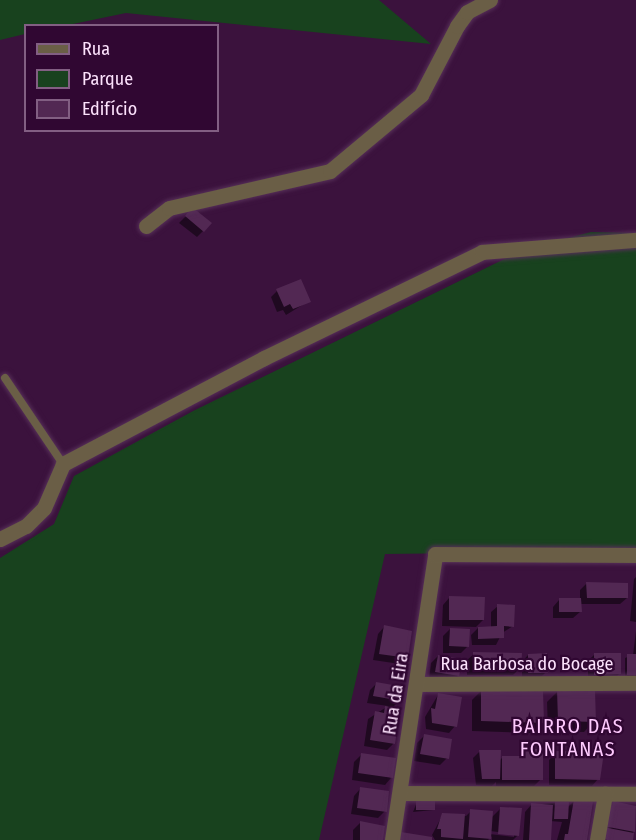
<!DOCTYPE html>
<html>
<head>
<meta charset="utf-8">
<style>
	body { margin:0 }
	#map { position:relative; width:636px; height:840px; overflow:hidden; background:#3b123d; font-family:"Fira Sans Condensed",sans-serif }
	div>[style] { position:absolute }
	.green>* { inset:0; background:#18421e }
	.shadow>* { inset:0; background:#0007 }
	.building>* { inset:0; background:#522853 }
	.roads { filter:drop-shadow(0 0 2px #562f58) drop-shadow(0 0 2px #562f58) }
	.lane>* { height:8px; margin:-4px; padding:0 4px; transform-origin:4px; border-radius:4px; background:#6a5e46 }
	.street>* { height:15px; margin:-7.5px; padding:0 7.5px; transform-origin:7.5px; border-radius:7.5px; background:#6a5e46 }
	span { translate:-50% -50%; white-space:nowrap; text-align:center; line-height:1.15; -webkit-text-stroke:4.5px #300732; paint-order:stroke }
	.street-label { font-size:18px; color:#fce2fc }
	.neighbourhood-label { font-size:20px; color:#fecafe; letter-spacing:1.5px }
	.legend { position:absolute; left:24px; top:24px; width:195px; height:108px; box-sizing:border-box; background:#300732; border:2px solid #825f83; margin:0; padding:8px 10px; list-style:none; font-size:18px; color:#fce2fc }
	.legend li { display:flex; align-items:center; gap:12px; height:30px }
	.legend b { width:30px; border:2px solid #825f83 }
</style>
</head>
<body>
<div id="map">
	<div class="green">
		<i style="clip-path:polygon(0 0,379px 0,431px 44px,126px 13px,68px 25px,26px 26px,25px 34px,0 40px)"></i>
		<i style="clip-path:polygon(591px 232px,636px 233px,636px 551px,385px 554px,319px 840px,0 840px,0 558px,54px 524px,74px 476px,193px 411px,525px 249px)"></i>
	</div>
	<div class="shadow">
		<i style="clip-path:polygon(186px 216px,203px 231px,197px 237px,179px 223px)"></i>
		<i style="clip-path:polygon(277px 291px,309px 301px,286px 315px,283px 310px,277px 312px,271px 297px)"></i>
		<i style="clip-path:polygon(636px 577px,636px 622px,630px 621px,634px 579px)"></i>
		<i style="clip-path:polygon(587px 583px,627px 598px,620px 604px,580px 604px,580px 612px,573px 618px,553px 618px,553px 607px,559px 600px,580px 600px,580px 590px)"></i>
		<i style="clip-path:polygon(449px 598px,483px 620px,476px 627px,442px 626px,443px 605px)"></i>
		<i style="clip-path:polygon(498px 606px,513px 626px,502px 633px,496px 645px,472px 645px,471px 635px,478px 628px,491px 628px,491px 612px)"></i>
		<i style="clip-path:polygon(384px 627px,407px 657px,400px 664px,373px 660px,378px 634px)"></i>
		<i style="clip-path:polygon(450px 629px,468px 646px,461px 653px,443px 653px,443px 636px)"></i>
		<i style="clip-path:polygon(636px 631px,636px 682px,625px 678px,625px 658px,633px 655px)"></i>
		<i style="clip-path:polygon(474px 654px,520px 664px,528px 655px,546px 672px,539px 679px,522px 680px,522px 666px,513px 675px,467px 675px,467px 660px)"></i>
		<i style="clip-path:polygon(595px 654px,620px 673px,613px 680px,588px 681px,588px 661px)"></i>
		<i style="clip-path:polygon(438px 656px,458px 676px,451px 683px,429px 679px,431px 663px)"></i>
		<i style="clip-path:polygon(377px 683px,400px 700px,391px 709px,394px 743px,387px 750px,364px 746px,368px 719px,388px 706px,367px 703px,370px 690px)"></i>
		<i style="clip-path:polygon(482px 690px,542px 723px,532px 733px,472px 731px,472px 700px)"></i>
		<i style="clip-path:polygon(558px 691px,594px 721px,584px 732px,548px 731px,547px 702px)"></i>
		<i style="clip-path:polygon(438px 695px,455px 726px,449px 733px,426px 729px,425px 717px)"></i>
		<i style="clip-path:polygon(424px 736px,447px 758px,440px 765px,414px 761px,417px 743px)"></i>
		<i style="clip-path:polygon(480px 751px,499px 761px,503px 757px,517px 758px,524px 751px,541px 779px,534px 786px,496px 786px,496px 782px,492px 786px,476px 785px,473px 758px)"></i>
		<i style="clip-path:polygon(556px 753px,598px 779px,592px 786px,549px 785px,549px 760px)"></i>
		<i style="clip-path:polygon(361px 755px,391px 778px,385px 785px,352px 780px,354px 762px)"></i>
		<i style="clip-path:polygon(360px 789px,385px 811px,378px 818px,351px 814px,354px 796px)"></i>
		<i style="clip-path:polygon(575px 800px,585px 840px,557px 840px,562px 822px,550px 821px,549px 840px,523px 840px,525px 812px,531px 805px,555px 803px,567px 808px)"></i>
		<i style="clip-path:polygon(417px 802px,433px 810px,413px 812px)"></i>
		<i style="clip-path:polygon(613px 803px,636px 807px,632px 840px,596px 840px)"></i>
		<i style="clip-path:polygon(evenodd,501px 808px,518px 835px,513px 840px,492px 840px,492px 836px,488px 840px,435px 840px,432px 835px,443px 814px,466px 816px,471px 811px,491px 818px,501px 808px,490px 831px,514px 834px,514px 837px,490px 834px,490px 831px)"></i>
		<i style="clip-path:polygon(360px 823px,381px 840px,353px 840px,353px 830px)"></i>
	</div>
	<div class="building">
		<i style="clip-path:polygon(192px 207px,212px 223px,204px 232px,185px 216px)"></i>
		<i style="clip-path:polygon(301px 279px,311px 302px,293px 309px,290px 304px,284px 307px,276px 289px)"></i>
		<i style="clip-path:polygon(586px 582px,628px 583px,628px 598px,587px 598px)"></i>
		<i style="clip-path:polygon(449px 596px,485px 597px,484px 620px,449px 620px)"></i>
		<i style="clip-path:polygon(559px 598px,581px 598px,582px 612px,559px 612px)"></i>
		<i style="clip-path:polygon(497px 604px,515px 605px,514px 627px,504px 626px,504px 638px,478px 639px,478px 627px,497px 626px)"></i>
		<i style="clip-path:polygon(384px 625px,412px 631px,408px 658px,379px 654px)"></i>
		<i style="clip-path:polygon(450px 628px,470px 629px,469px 647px,449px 646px)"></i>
		<i style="clip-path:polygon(473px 652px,522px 653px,521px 669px,473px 669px)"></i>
		<i style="clip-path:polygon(547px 653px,548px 673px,528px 673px,528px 654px)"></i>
		<i style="clip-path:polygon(594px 653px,621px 653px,621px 674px,594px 675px)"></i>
		<i style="clip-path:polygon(627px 654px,636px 654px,636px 675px,627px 675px)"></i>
		<i style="clip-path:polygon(438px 655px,463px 659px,459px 676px,435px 672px)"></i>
		<i style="clip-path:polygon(376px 682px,404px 687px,402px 701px,373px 696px)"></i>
		<i style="clip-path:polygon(481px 689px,543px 690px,544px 723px,481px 721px)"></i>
		<i style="clip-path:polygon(557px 690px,595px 691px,596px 722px,558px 721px)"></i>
		<i style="clip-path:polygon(438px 693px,462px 697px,457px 727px,432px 723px,431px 708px,435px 709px)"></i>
		<i style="clip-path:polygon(385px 706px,400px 709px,395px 744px,370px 740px,375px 711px,384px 713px)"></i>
		<i style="clip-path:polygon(424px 734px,452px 739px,449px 759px,420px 754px)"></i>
		<i style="clip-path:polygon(523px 749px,543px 749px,543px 780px,502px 780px,502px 756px,523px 756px)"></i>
		<i style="clip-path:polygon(479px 750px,501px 750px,500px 779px,482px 779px)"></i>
		<i style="clip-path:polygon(555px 751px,604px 752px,600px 780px,555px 779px)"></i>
		<i style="clip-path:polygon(361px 753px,396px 758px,393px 778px,358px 773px)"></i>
		<i style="clip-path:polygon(360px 787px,389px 791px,387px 812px,357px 808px)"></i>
		<i style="clip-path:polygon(574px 799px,593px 802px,587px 840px,564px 840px,565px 834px,568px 834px)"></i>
		<i style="clip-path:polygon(416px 800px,435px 801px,435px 810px,416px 810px)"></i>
		<i style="clip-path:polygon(555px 801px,569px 802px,568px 819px,554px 819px)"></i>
		<i style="clip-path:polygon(613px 801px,636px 806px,635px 832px,603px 826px,608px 805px,612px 806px)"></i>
		<i style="clip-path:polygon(531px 803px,553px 805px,551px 840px,529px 840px)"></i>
		<i style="clip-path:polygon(500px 807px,522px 808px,519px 836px,498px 834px)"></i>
		<i style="clip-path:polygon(470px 809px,493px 811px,491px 839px,468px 837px)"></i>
		<i style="clip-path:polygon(442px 813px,465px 814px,463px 839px,441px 837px,441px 829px,437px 829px)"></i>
		<i style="clip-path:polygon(360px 821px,385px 826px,383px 840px,360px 840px)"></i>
		<i style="clip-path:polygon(603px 827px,634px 833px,633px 840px,607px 840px,601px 836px)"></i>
		<i style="clip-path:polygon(401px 832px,432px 837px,432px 840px,400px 840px)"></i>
	</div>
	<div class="roads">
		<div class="lane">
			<i style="left:5px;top:378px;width:104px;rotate:56deg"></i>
		</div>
		<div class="street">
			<i style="left:146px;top:226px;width:29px;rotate:-38deg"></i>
			<i style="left:169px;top:208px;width:165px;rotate:-12.9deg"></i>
			<i style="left:330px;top:171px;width:119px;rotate:-39.9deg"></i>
			<i style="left:421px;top:95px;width:78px;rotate:-62.4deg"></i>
			<i style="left:457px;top:26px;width:17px;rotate:-54deg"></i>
			<i style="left:467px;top:12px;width:26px;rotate:-28deg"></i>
			<i style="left:0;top:539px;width:29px;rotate:-27deg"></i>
			<i style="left:26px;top:526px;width:25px;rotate:-45deg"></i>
			<i style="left:44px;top:508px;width:48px;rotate:-66.6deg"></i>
			<i style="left:63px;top:464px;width:227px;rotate:-27.8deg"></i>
			<i style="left:264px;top:358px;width:242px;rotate:-25.9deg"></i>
			<i style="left:482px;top:252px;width:154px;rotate:-4.5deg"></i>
			<i style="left:418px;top:684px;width:218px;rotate:-0.3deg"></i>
			<i style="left:400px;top:793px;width:236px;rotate:0.2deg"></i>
			<i style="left:392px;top:840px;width:289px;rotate:-81.4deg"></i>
			<i style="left:435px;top:554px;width:201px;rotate:0.3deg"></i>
			<i style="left:597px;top:840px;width:47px;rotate:-80.1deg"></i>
		</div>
	</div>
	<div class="street-label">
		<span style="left:527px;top:664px">Rua Barbosa do Bocage</span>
		<span style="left:396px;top:694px;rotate:-81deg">Rua da Eira</span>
	</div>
	<div class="neighbourhood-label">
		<span style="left:568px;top:738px">BAIRRO DAS<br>FONTANAS</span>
	</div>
	<ul class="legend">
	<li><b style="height:8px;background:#6a5e46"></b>Rua</li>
	<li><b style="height:16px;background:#18421e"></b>Parque</li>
	<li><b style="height:16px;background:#522853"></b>Edifício</li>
	</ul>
</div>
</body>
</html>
